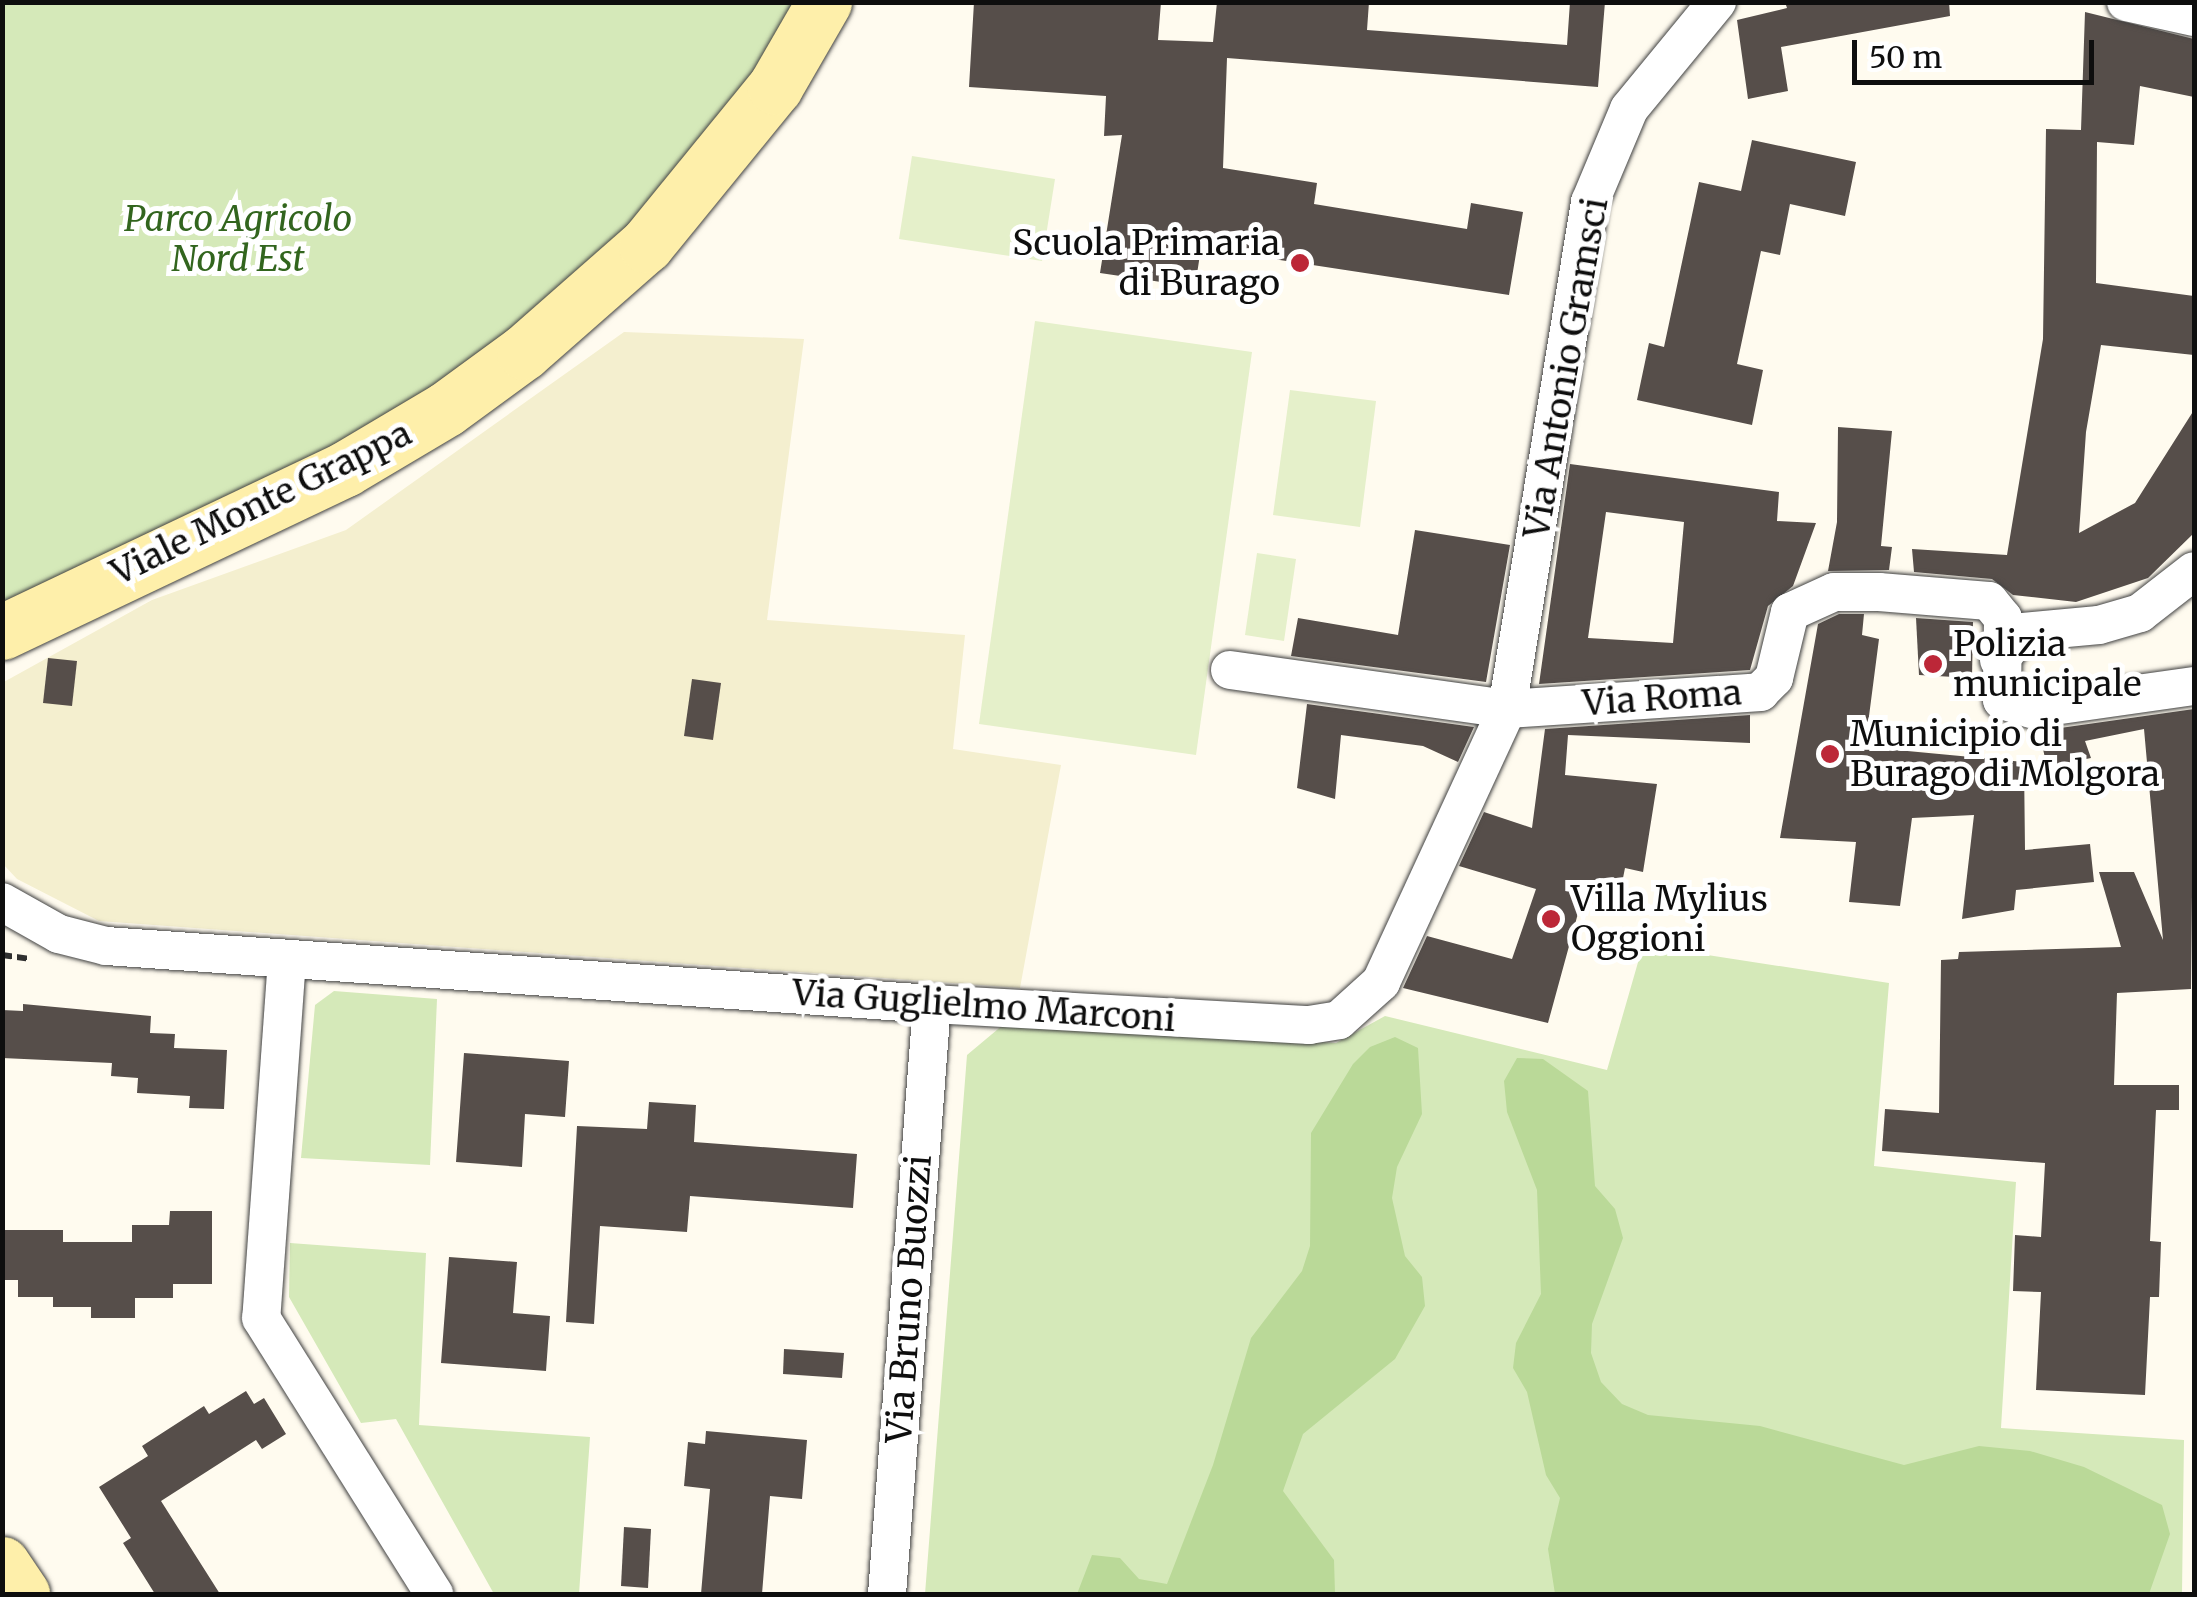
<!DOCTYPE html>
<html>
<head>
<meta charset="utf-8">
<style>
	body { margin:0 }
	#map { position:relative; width:2197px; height:1597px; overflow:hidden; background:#fffbef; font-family:Merriweather,serif }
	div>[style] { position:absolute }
	.farmland>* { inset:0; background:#f4efcf }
	.green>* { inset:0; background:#d5e9b9 }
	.forest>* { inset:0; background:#bad998 }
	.pitch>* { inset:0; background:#e5f0ca }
	.building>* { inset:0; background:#564e4a }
	.path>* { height:6px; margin-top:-3px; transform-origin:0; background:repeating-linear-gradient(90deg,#303030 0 10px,transparent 0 15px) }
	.roads { filter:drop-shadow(0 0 2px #414141) drop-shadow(0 0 2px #414141) }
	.street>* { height:38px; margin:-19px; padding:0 19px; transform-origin:19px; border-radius:19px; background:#fff }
	.secondary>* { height:55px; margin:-27.5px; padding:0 27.5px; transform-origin:27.5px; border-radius:27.5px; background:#feefaa }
	.dots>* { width:28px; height:28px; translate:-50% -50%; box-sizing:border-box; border:5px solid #fff; border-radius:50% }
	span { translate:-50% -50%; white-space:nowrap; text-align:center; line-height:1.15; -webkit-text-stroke:10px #fff; paint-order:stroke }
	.park-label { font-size:35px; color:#32651e; font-style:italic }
	.poi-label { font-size:35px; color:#0e0e0e }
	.right { translate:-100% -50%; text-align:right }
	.left { translate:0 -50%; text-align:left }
	.street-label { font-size:35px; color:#0e0e0e }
	.frame { position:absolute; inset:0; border:5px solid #0e0e0e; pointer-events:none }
	.scale { position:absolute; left:1852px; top:40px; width:242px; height:45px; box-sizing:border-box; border:5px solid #0e0e0e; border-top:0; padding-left:12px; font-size:30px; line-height:35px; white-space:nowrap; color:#0e0e0e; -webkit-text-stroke:8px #fff; paint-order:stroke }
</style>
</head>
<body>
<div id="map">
	<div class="farmland">
		<i style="clip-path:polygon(624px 332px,804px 339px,767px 620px,965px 635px,953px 749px,1061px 765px,1020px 988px,99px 921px,17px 879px,3px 864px,2px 683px,152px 600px,346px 530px)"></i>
	</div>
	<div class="green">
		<i style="clip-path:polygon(3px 3px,811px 3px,696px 163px,489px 367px,3px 612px)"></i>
		<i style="clip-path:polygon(1643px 945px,1889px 983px,1874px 1166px,2016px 1182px,2001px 1428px,2184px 1440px,2182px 1594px,925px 1594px,967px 1055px,1010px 1019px,1336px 1043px,1385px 1016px,1607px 1070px)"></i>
		<i style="clip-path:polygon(334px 991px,437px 999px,430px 1165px,301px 1158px,315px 1005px)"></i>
		<i style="clip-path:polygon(290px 1243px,426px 1253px,419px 1425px,590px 1437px,579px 1594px,494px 1594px,396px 1419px,361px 1423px,289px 1297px)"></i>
	</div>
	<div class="forest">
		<i style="clip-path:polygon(1395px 1037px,1418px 1048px,1422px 1114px,1397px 1167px,1392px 1198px,1405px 1256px,1422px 1277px,1425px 1306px,1395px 1359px,1303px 1434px,1283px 1491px,1334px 1560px,1335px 1593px,1077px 1594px,1092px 1555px,1120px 1558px,1139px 1579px,1167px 1584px,1213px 1465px,1251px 1338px,1302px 1271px,1310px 1246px,1311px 1133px,1353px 1064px,1370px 1047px)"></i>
		<i style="clip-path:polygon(1517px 1058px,1543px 1059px,1588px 1091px,1595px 1186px,1615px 1209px,1623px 1238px,1592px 1324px,1591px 1353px,1601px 1382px,1622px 1404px,1648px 1415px,1760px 1426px,1904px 1465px,1979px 1446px,2030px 1451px,2084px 1467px,2162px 1505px,2170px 1534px,2149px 1594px,1555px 1594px,1548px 1549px,1560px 1498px,1546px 1475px,1527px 1392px,1513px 1368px,1516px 1343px,1541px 1294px,1537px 1190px,1507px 1112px,1504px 1081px)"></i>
	</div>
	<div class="pitch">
		<i style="clip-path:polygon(912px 156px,1055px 179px,1042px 261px,899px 239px)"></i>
		<i style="clip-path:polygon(1035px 321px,1252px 352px,1196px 755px,979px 724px)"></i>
		<i style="clip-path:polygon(1290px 390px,1376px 401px,1360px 527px,1273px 515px)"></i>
		<i style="clip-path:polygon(1257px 553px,1296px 559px,1284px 641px,1245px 635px)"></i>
	</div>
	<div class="building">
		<i style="clip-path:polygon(974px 2px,1161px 2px,1158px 40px,1213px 42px,1217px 2px,1369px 2px,1367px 30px,1567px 45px,1570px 2px,1605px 2px,1598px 87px,1227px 58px,1223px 168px,1317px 183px,1314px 204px,1467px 229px,1471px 203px,1523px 212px,1509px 295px,1201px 248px,1195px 287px,1100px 273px,1122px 135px,1104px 136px,1106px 96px,969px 87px)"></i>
		<i style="clip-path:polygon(1785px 2px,1949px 2px,1950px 16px,1781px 47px,1788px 91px,1748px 99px,1737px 20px,1787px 8px)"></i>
		<i style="clip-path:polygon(2085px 12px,2194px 39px,2194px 97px,2140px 86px,2134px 145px,2097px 142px,2096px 283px,2194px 296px,2194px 355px,2101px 345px,2086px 432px,2079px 533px,2135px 503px,2194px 410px,2194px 533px,2148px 578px,2076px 602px,2013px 595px,1992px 579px,1914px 572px,1912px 549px,2007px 555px,2043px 339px,2046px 129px,2081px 130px)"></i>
		<i style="clip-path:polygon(1752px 140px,1856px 162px,1845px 216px,1790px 204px,1780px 255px,1761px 251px,1737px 364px,1763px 370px,1752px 425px,1637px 400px,1649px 343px,1664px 347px,1699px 182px,1741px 191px)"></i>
		<i style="clip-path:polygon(1838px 427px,1892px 431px,1881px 546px,1892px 547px,1889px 570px,1828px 571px,1837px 522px)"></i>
		<i style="clip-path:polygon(evenodd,1570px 464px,1779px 492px,1777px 521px,1816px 523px,1793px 586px,1768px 606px,1750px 670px,1539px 684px,1570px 464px,1606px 512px,1684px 522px,1673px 643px,1588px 638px,1606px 512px)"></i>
		<i style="clip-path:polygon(1415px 530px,1510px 545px,1486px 682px,1291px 656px,1298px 618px,1398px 635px)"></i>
		<i style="clip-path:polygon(1839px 614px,1864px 614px,1862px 635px,1879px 639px,1865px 747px,2024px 762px,2025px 850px,2090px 844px,2094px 882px,2016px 890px,2014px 910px,1962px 919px,1974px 815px,1912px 818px,1900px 906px,1849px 902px,1856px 842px,1780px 838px,1818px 624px)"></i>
		<i style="clip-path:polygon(1916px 618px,1973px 622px,1972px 678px,1919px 675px)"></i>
		<i style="clip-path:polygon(48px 658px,77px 661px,72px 706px,43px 703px)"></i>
		<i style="clip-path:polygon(692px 679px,721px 683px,713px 740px,684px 736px)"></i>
		<i style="clip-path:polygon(1307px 704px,1474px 727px,1458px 762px,1423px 746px,1341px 735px,1335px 799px,1297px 788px)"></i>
		<i style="clip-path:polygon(2194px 709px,2191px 989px,2117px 993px,2114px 1085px,2179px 1085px,2179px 1110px,2156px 1110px,2150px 1241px,2161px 1242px,2159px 1297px,2150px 1297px,2145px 1395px,2036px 1390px,2041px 1292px,2013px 1291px,2015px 1235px,2041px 1237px,2045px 1163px,1882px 1151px,1885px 1109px,1939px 1113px,1941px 960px,1958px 959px,1959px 952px,2121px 947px,2099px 872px,2134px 872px,2163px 940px,2144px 729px,2085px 741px,2091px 758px,2047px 767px,2039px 731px)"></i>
		<i style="clip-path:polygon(1750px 715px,1750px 743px,1568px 735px,1565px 775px,1657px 784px,1643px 872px,1625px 868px,1618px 903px,1583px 895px,1548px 1023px,1403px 988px,1427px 936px,1512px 959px,1536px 889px,1459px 866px,1484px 812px,1532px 828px,1545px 729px)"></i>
		<i style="clip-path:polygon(23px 1004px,151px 1016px,150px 1033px,175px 1034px,174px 1048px,227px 1050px,224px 1109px,189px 1108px,190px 1096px,137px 1093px,138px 1078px,111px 1076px,112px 1063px,2px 1058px,2px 1010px,23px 1011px)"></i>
		<i style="clip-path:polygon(464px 1053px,569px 1061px,565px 1117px,525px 1114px,522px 1167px,456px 1162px)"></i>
		<i style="clip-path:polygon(649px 1102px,696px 1105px,694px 1142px,857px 1154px,853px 1208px,690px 1196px,687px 1232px,600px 1226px,594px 1324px,566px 1322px,577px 1126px,647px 1129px)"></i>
		<i style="clip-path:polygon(170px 1211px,212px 1211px,212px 1284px,173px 1284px,173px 1298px,135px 1298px,135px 1318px,91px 1318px,91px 1307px,53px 1307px,53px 1297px,18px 1297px,18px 1280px,2px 1280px,2px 1230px,63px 1230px,63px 1242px,132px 1242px,132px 1225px,169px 1225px)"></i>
		<i style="clip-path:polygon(449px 1257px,517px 1262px,513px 1313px,550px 1316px,546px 1371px,441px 1363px)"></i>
		<i style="clip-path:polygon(784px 1349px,844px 1353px,842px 1378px,783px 1374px)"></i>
		<i style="clip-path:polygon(246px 1391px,254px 1404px,264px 1398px,286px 1434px,262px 1449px,256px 1440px,161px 1501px,220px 1594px,155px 1594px,123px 1543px,131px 1538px,99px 1487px,148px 1456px,142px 1446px,204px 1406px,209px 1414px)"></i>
		<i style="clip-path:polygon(706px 1431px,807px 1440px,802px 1499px,770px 1496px,762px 1594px,701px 1594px,710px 1489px,684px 1486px,688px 1442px,705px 1444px)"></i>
		<i style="clip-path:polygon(624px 1527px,651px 1529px,648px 1588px,621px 1586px)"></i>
	</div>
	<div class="path">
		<i style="left:2px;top:955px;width:28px;rotate:8deg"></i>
	</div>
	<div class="roads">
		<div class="street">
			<i style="left:2126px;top:2px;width:70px;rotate:12.4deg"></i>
			<i style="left:1999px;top:660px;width:37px;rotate:-49deg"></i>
			<i style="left:2023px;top:632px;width:76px;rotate:-5.3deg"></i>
			<i style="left:2099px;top:625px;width:43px;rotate:-16.3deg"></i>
			<i style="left:2140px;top:613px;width:68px;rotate:-37.9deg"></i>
			<i style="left:1230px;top:670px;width:280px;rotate:8deg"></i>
			<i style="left:1507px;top:709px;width:254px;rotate:-3.8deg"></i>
			<i style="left:1760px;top:692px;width:20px;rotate:-45deg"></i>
			<i style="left:1774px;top:678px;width:68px;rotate:-76.4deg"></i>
			<i style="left:1790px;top:612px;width:48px;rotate:-24.4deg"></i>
			<i style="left:1834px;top:592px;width:45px"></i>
			<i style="left:1879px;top:592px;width:110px;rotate:4.7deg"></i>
			<i style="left:1989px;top:601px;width:22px;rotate:51deg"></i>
			<i style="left:2003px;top:618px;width:82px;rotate:90.7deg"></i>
			<i style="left:2002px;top:700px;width:31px;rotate:17deg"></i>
			<i style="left:2032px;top:709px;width:164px;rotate:-8.1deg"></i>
			<i style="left:2px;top:902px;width:65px;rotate:29.3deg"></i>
			<i style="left:59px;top:934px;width:49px;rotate:14.3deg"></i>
			<i style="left:106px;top:946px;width:828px;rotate:4.02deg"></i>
			<i style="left:932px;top:1004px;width:378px;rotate:3.2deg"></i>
			<i style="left:1309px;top:1025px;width:30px;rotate:-9deg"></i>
			<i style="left:1339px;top:1020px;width:57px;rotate:-42.1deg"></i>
			<i style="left:1381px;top:982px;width:301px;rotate:-65.2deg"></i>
			<i style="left:1507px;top:709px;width:514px;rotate:-80.7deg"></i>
			<i style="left:1590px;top:202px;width:101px;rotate:-67.2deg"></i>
			<i style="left:1629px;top:109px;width:139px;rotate:-50.6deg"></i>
			<i style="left:287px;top:959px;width:360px;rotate:94.1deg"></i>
			<i style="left:261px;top:1318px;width:326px;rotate:57.9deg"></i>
			<i style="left:887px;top:1594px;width:592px;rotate:-85.64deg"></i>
		</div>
		<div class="secondary">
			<i style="left:2px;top:632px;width:380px;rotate:-25.4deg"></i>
			<i style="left:345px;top:469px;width:117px;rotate:-30.7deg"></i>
			<i style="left:446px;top:409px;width:97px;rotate:-36.2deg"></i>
			<i style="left:524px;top:352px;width:162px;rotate:-41.3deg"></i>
			<i style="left:646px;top:245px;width:204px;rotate:-50.8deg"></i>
			<i style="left:775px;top:87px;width:98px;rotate:-60deg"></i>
			<i style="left:2px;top:1564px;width:36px;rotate:56deg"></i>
		</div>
	</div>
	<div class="dots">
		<i style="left:1300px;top:263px;background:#bc2738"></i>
		<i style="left:1933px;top:664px;background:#bc2738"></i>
		<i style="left:1830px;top:754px;background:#bc2738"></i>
		<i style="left:1551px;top:919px;background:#bc2738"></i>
	</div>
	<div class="park-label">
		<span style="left:238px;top:239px">Parco Agricolo<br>Nord Est</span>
	</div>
	<div class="poi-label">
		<span class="right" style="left:1280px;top:263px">Scuola Primaria<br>di Burago</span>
		<span class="left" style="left:1953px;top:664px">Polizia<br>municipale</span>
		<span class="left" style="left:1850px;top:754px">Municipio di<br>Burago di Molgora</span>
		<span class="left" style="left:1571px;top:919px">Villa Mylius<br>Oggioni</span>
	</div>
	<div class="street-label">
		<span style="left:1566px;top:368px;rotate:-80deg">Via Antonio Gramsci</span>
		<span style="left:261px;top:503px;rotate:-26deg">Viale Monte Grappa</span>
		<span style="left:1662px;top:698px;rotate:-4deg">Via Roma</span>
		<span style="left:984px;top:1006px;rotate:4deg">Via Guglielmo Marconi</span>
		<span style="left:909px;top:1299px;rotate:-86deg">Via Bruno Buozzi</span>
	</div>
	<div class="frame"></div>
	<div class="scale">50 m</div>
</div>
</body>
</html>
